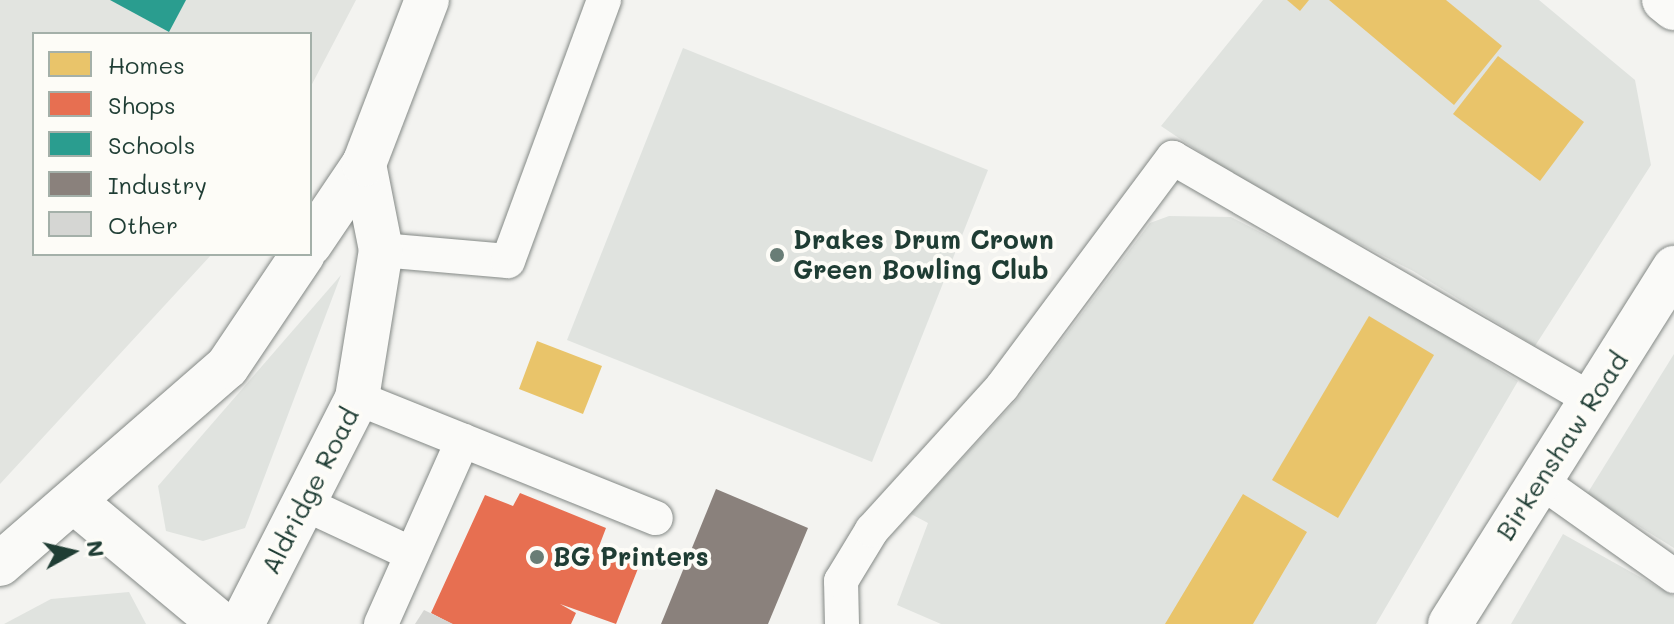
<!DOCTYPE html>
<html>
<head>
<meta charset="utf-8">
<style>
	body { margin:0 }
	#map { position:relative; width:1674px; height:624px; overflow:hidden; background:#f3f3f0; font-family:Mali,sans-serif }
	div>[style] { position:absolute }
	.built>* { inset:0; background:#e2e4e0 }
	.green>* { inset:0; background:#e0e3df }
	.homes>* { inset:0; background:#e9c46a }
	.shops>* { inset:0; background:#e76f51 }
	.schools>* { inset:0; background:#2a9d8f }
	.industry>* { inset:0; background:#8a817c }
	.building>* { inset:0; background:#d5d6d3 }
	.roads { filter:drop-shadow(0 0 2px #848986) drop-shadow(0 0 2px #848986) }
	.service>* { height:34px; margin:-17px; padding:0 17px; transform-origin:17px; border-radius:17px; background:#fafaf8 }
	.minor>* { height:44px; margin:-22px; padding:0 22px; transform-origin:22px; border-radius:22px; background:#fafaf8 }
	.tertiary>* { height:44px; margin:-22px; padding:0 22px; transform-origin:22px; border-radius:22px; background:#fafaf8 }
	.dots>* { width:22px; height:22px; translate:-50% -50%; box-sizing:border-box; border:4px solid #fdfcf7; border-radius:50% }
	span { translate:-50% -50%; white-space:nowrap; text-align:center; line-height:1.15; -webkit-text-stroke:8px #fdfcf7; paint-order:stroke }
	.poi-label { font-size:26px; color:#1f3d34; font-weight:700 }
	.left { translate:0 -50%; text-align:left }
	.street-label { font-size:26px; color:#1f3d34 }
	.legend { position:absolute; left:32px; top:32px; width:280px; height:224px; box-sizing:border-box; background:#fdfcf7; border:2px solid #a4b0a9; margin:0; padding:10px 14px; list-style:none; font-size:24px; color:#1f3d34 }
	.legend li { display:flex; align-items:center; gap:16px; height:40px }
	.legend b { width:40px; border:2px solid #a4b0a9 }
	.north { position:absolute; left:32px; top:512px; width:80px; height:80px; -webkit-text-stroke:6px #fdfcf7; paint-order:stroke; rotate:82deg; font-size:22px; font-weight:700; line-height:32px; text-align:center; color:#1f3d34 }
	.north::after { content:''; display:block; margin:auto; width:28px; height:36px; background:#1f3d34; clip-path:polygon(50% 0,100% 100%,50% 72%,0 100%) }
</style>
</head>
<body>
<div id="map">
	<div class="built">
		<i style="clip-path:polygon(0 0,356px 0,310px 88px,310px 34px,34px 34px,34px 254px,212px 254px,0 484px)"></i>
	</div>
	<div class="green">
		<i style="clip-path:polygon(1263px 0,1539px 0,1635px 80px,1651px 165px,1535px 346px,1413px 271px,1262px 194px,1161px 126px)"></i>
		<i style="clip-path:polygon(683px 48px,988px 170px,872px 462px,567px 340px)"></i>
		<i style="clip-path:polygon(1169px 216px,1231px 217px,1386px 297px,1518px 381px,1376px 624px,941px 624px,897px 605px,928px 523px,911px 514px,1019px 397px,1150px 223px)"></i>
		<i style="clip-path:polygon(341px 275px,245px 528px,203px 541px,166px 531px,158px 486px)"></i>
		<i style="clip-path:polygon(1674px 354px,1674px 548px,1587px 494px)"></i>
		<i style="clip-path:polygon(1563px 534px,1674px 596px,1674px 624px,1511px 624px)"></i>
		<i style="clip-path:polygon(129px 592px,146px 624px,4px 624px,51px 599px)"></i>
	</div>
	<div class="homes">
		<i style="clip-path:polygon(1287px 0,1309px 0,1300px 11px)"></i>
		<i style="clip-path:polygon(1329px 0,1446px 0,1502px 46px,1454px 105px)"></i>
		<i style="clip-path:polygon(1498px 56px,1584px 122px,1540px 181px,1453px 114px)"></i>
		<i style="clip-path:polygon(1369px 316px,1434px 355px,1338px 518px,1272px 480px)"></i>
		<i style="clip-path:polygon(537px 341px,602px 366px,583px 414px,519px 389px)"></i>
		<i style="clip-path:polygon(1243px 494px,1307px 532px,1284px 571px,1253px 624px,1165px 624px)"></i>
	</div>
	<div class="shops">
		<i style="clip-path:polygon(520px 493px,606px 528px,598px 549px,639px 566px,616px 624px,560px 604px,576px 613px,571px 624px,452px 624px,431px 613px,485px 495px,513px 506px)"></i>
	</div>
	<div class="schools">
		<i style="clip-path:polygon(110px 0,186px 0,169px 32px)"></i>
	</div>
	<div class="industry">
		<i style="clip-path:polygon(716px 489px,808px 528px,768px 624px,661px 624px)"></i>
	</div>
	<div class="building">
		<i style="clip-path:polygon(424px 610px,453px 624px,415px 624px)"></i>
	</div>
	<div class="roads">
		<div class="service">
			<i style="left:381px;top:250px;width:127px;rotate:5deg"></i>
			<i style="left:508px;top:261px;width:278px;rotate:-69.8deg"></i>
			<i style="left:357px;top:398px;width:322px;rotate:21.9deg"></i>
			<i style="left:1539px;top:480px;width:166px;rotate:35.4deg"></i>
			<i style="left:303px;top:503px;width:120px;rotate:25.1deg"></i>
			<i style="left:381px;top:624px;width:201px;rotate:-66deg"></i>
			<i style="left:842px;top:624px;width:43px;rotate:-91.3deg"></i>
			<i style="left:841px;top:581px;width:60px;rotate:-58.7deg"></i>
			<i style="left:872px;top:530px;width:193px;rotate:-47.7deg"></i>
			<i style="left:1002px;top:387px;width:286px;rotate:-53.3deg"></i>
			<i style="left:1173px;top:158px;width:485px;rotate:30deg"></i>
		</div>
		<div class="minor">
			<i style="left:1664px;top:0;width:13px;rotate:39deg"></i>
			<i style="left:77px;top:504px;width:187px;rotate:39.8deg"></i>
			<i style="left:242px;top:624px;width:254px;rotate:-63deg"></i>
			<i style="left:357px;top:398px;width:150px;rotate:-80.8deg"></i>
			<i style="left:381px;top:250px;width:88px;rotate:-101.2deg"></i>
			<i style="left:1450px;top:624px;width:421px;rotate:-57.8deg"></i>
		</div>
		<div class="tertiary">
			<i style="left:310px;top:244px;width:97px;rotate:-56deg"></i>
			<i style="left:364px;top:164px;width:176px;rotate:-69deg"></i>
			<i style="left:0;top:564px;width:301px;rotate:-41deg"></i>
			<i style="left:227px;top:367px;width:136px;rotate:-56.1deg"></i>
		</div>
	</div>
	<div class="dots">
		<i style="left:777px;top:255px;background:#697d76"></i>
		<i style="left:537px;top:557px;background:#697d76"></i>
	</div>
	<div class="poi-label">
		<span class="left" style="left:793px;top:255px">Drakes Drum Crown<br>Green Bowling Club</span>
		<span class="left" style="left:553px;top:557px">BG Printers</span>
	</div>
	<div class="street-label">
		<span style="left:1562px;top:446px;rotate:-57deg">Birkenshaw Road</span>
		<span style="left:310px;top:491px;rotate:-63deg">Aldridge Road</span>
	</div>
	<ul class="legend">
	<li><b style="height:22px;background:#e9c46a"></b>Homes</li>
	<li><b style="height:22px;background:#e76f51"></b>Shops</li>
	<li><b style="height:22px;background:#2a9d8f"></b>Schools</li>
	<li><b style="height:22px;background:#8a817c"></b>Industry</li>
	<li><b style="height:22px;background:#d5d6d3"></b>Other</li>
	</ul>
	<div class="north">N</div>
</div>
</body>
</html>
